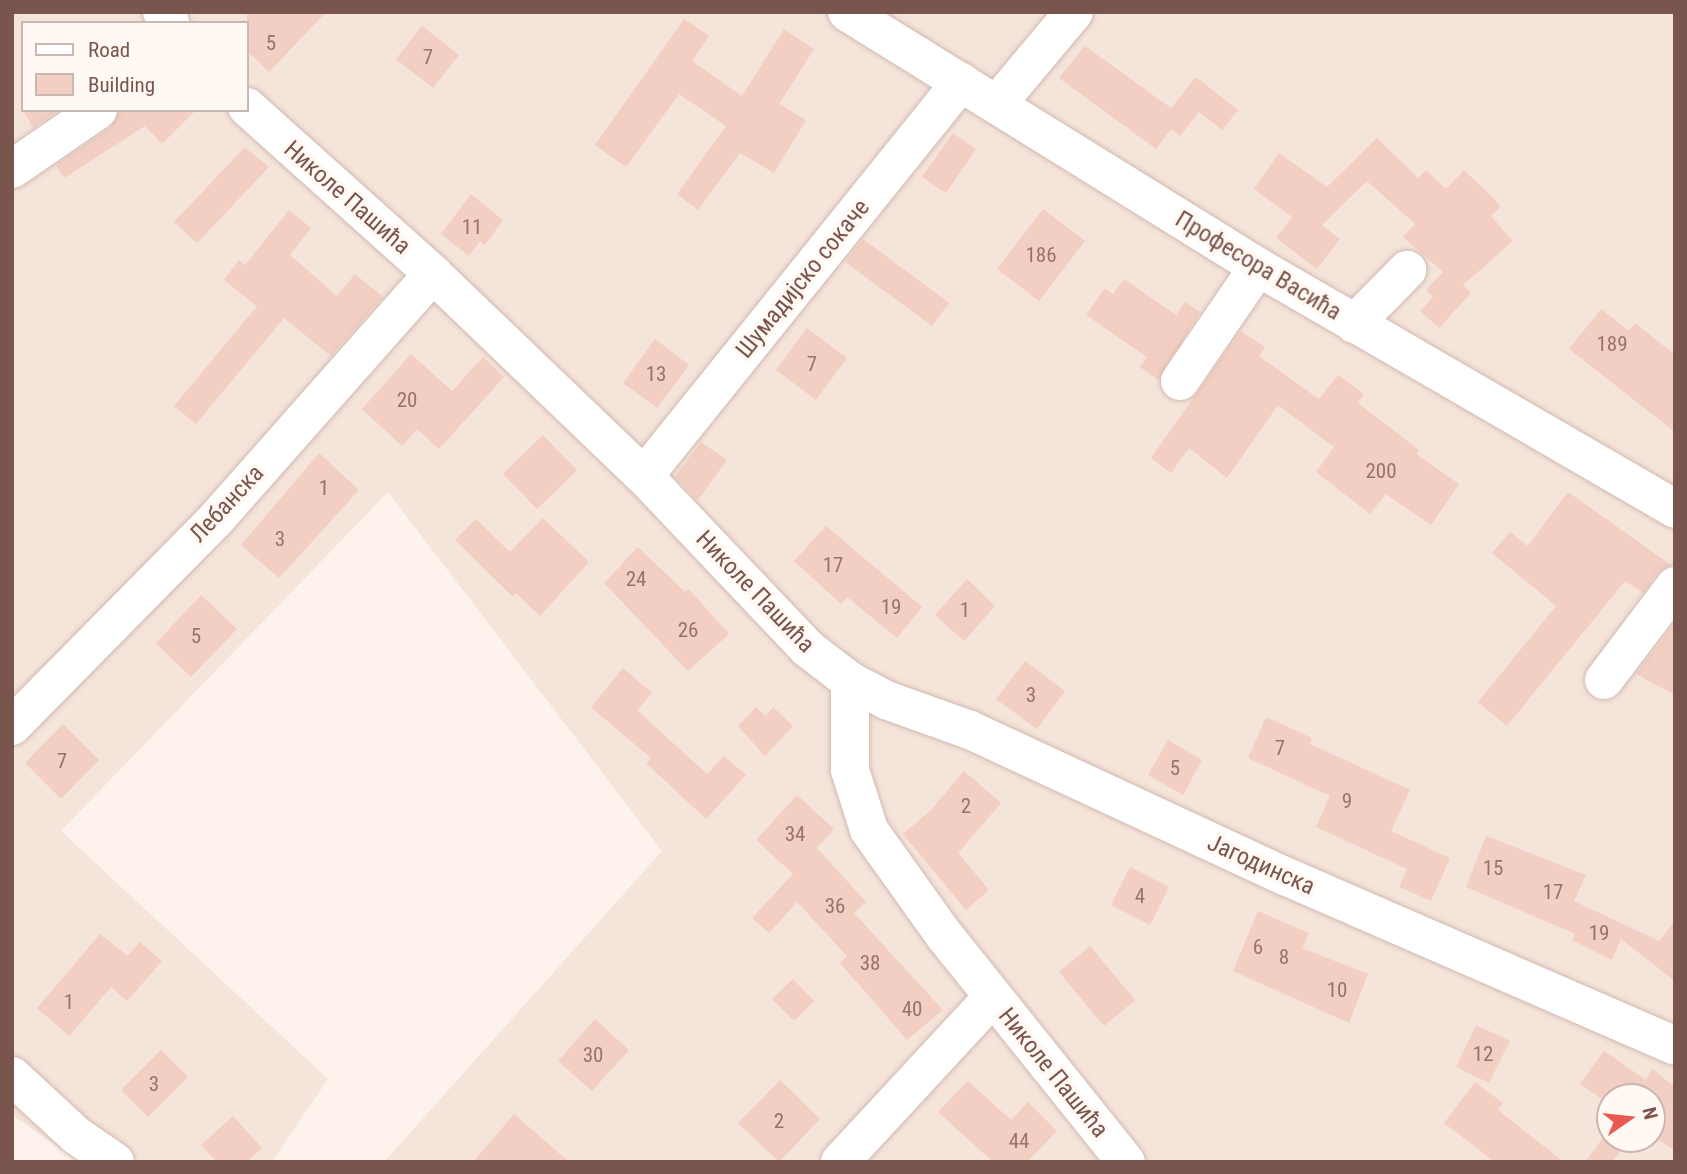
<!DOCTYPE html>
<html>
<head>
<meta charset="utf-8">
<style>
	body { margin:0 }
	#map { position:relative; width:1687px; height:1174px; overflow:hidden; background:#fdf3ec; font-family:"Roboto Condensed",sans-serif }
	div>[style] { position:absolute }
	.residential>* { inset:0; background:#f5e4da }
	.building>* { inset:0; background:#f3cec2 }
	.roads { filter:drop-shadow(0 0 2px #d1b9b0) drop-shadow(0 0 2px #d1b9b0) }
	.minor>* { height:38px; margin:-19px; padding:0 19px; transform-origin:19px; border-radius:19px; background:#fff }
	span { translate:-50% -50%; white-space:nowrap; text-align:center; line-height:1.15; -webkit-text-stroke:7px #fff8f3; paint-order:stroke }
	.number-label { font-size:21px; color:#98736a }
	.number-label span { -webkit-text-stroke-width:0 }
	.street-label { font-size:24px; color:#7a554d }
	.frame { position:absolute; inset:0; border:14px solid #7a554d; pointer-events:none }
	.legend { position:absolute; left:21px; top:21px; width:228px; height:91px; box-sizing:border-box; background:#fff8f3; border:2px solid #cab7b1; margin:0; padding:9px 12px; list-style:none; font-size:21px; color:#7a554d }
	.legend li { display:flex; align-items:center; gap:14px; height:35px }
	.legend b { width:35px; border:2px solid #cab7b1 }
	.north { position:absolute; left:1596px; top:1083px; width:70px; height:70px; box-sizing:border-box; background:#fff8f3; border:2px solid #cab7b1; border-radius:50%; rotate:76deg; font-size:19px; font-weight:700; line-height:28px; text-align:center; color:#7a554d }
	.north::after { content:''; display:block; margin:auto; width:24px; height:32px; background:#e85950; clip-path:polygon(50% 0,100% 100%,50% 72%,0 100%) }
</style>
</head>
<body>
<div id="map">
	<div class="residential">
		<i style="clip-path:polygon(evenodd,12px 12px,1675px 12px,1675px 1162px,384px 1162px,662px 851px,388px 492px,61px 831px,328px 1079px,272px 1162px,80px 1162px,12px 1115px,12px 12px,23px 23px,247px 23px,247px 110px,23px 110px,23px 23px,12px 12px,1610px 1097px,1652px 1097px,1652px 1139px,1610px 1139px,1610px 1097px)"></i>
	</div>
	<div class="building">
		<i style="clip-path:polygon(247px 12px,326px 12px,269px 72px,247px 51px)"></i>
		<i style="clip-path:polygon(684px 19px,709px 36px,692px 61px,742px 96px,784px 29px,814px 49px,779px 104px,806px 120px,774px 173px,740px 153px,698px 210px,677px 194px,726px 126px,679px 94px,626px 167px,595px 145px)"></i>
		<i style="clip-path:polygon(422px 26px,459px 55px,433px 88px,396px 59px)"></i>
		<i style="clip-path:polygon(1085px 46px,1171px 108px,1196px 77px,1238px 110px,1222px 130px,1199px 112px,1180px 136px,1171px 129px,1156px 149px,1059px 78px)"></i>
		<i style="clip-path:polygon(23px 110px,59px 110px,33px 128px)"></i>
		<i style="clip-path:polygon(120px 110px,196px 110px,162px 144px,145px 126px,64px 178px,56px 165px,110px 128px)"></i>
		<i style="clip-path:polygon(953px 133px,976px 149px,946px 193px,922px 177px)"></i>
		<i style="clip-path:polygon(1377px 138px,1418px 178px,1426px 170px,1446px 189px,1464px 170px,1501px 206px,1491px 216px,1513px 241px,1463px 285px,1471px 293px,1439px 328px,1420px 311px,1433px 297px,1426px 290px,1443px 272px,1403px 237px,1415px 224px,1367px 181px,1322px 225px,1340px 239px,1317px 269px,1276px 238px,1292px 217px,1254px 189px,1279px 153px,1327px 187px)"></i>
		<i style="clip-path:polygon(245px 147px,269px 167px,197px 243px,174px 222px)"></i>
		<i style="clip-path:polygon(471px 194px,503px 220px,485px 245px,480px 241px,469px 256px,441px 234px)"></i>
		<i style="clip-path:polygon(1043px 209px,1085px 241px,1039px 301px,997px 269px)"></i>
		<i style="clip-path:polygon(289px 210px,311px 228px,290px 255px,337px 296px,355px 274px,383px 297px,331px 356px,284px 318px,196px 424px,174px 406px,257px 306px,224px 280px,239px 260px,245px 265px)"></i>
		<i style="clip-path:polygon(863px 239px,949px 303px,932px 326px,845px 262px)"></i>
		<i style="clip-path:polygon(1124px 279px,1176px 315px,1185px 302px,1200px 312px,1158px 380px,1140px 367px,1147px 357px,1086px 315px,1105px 288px,1113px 294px)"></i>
		<i style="clip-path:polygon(1601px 309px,1629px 331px,1635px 323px,1675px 355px,1675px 432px,1569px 349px)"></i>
		<i style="clip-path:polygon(807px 328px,847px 358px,816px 400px,776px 370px)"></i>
		<i style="clip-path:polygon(1241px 331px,1265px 347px,1259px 356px,1319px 399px,1338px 375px,1364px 394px,1358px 403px,1419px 450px,1416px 454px,1459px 484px,1431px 525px,1386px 494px,1370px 514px,1316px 472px,1334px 447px,1278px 405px,1227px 478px,1189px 448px,1171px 473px,1151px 458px)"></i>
		<i style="clip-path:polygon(655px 339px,689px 365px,657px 408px,623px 383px)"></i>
		<i style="clip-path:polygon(411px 354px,452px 391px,483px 357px,504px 377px,439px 449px,417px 429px,402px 446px,362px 409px)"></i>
		<i style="clip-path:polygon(543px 435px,577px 470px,537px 509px,503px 474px)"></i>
		<i style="clip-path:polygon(701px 442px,727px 460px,698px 500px,675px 477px)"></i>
		<i style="clip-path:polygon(319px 453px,359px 490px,279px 578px,241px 545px)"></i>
		<i style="clip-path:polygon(1568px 492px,1671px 565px,1658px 572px,1643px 593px,1625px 581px,1507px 726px,1478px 702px,1556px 606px,1492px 553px,1510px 532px,1528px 546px)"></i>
		<i style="clip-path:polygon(543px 518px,589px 562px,540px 616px,516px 593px,512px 596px,455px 540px,476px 519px,510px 552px)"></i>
		<i style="clip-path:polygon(826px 526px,922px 607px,897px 638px,847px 597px,841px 604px,794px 561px)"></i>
		<i style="clip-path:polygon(638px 547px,685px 592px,689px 589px,729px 634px,688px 671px,604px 583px)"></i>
		<i style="clip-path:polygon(967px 579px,995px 606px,964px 641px,935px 615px)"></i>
		<i style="clip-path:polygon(201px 595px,237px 629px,191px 677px,156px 643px)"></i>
		<i style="clip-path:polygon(1675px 623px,1675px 695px,1636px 674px)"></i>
		<i style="clip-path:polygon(1025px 661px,1065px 691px,1037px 729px,996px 699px)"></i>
		<i style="clip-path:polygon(623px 668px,652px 693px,637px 710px,707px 774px,724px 756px,746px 775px,706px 819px,646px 763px,651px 758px,591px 707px)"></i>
		<i style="clip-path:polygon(756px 707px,766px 716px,773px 707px,793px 726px,765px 756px,738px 726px)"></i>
		<i style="clip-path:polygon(1266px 717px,1312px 738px,1310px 744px,1410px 790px,1391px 831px,1450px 858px,1431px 901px,1399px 887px,1407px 869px,1316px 827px,1330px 796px,1248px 758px)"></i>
		<i style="clip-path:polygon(63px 724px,99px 760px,61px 799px,25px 763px)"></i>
		<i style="clip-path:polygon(1168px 740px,1202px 760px,1183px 795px,1148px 775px)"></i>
		<i style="clip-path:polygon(964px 771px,1001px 803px,958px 853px,989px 890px,966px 910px,903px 834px,931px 810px)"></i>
		<i style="clip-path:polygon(797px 795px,834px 829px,817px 848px,866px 902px,854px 913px,943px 1010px,907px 1040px,840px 963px,847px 956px,797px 902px,769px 933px,752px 918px,793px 874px,756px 840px)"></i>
		<i style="clip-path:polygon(1486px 836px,1586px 875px,1574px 901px,1659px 941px,1675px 921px,1675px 981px,1621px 939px,1612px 960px,1572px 940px,1575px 934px,1466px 887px)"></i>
		<i style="clip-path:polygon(1130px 867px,1169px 887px,1150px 925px,1111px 905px)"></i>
		<i style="clip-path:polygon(1258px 911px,1309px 933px,1302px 948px,1368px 974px,1349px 1023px,1233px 971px)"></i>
		<i style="clip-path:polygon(100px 934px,128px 956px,140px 942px,162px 961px,127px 1001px,111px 987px,69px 1036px,37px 1008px)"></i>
		<i style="clip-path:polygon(1090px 946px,1135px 1000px,1104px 1026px,1059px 972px)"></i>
		<i style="clip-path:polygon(793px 979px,814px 1001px,794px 1021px,772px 999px)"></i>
		<i style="clip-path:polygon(595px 1019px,629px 1050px,592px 1091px,558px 1061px)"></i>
		<i style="clip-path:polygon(1476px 1025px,1510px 1041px,1489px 1083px,1456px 1067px)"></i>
		<i style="clip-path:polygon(161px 1050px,188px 1077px,148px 1117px,121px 1090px)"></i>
		<i style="clip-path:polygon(1604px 1051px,1646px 1080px,1652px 1069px,1675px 1087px,1675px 1151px,1652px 1135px,1652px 1097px,1610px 1097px,1610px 1105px,1580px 1084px)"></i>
		<i style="clip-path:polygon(780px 1080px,820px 1119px,779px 1162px,738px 1123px)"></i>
		<i style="clip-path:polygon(968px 1081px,1011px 1120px,1028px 1102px,1057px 1131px,1027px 1162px,993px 1162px,938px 1112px)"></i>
		<i style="clip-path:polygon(1475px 1082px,1503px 1103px,1498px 1110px,1564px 1162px,1495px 1162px,1444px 1123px)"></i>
		<i style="clip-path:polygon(514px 1114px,569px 1162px,473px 1162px)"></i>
		<i style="clip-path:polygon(233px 1116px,262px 1148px,247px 1162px,217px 1162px,201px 1145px)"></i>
		<i style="clip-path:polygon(1602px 1139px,1630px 1139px,1612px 1162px,1585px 1162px)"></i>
	</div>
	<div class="roads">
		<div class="minor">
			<i style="left:162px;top:12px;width:14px;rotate:54deg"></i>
			<i style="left:847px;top:12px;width:484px;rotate:31.8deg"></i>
			<i style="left:1258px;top:267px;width:482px;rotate:30.1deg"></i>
			<i style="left:997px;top:104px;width:120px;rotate:-50.1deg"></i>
			<i style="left:247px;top:107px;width:250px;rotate:41.9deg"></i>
			<i style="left:433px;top:274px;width:292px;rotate:43.8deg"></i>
			<i style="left:644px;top:476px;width:237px;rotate:46.5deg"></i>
			<i style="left:807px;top:648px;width:54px;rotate:37.5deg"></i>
			<i style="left:850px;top:681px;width:41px;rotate:27.8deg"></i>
			<i style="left:886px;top:700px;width:89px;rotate:19.7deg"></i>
			<i style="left:970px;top:730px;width:349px;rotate:24.9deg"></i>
			<i style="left:1287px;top:877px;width:423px;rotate:23.5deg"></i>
			<i style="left:12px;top:169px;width:104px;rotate:-34.5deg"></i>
			<i style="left:1354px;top:324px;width:76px;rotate:-45.5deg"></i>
			<i style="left:1180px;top:381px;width:138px;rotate:-55.6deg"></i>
			<i style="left:644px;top:476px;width:506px;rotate:-51.18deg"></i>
			<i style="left:1604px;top:680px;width:118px;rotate:-52.9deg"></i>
			<i style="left:850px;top:681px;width:89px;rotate:90deg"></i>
			<i style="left:850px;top:770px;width:63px;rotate:72.4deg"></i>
			<i style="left:869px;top:830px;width:129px;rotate:54.5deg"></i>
			<i style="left:944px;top:935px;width:291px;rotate:51.3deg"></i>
			<i style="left:12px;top:726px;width:291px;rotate:-45.4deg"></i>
			<i style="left:216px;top:519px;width:327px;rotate:-48.5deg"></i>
			<i style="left:12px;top:1076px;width:88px;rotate:42.7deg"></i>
			<i style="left:77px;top:1136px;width:46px;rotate:34.4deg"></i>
			<i style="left:840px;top:1162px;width:225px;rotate:-47.2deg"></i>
		</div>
	</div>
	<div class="number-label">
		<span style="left:271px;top:43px">5</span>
		<span style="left:428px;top:57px">7</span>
		<span style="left:472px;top:227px">11</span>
		<span style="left:1041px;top:255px">186</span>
		<span style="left:1612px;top:344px">189</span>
		<span style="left:812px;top:364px">7</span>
		<span style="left:656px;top:374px">13</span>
		<span style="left:407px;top:400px">20</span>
		<span style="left:1381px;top:471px">200</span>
		<span style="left:324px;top:488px">1</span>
		<span style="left:280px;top:539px">3</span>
		<span style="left:833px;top:565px">17</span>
		<span style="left:636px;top:579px">24</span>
		<span style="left:891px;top:607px">19</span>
		<span style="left:965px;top:610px">1</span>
		<span style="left:688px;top:630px">26</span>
		<span style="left:196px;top:636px">5</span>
		<span style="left:1031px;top:695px">3</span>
		<span style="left:1280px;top:748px">7</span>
		<span style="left:62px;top:761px">7</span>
		<span style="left:1175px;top:768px">5</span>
		<span style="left:1347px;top:801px">9</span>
		<span style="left:966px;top:806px">2</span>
		<span style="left:795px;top:834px">34</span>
		<span style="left:1493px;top:868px">15</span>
		<span style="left:1553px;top:892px">17</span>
		<span style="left:1140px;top:896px">4</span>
		<span style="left:835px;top:906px">36</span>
		<span style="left:1599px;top:933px">19</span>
		<span style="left:1258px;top:947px">6</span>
		<span style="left:1284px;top:957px">8</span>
		<span style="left:870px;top:963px">38</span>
		<span style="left:1337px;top:990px">10</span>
		<span style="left:69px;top:1002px">1</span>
		<span style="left:912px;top:1009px">40</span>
		<span style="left:1483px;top:1054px">12</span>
		<span style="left:593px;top:1055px">30</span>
		<span style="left:154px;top:1084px">3</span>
		<span style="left:779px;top:1121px">2</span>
		<span style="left:1019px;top:1141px">44</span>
	</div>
	<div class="street-label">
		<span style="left:347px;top:198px;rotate:41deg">Николе Пашића</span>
		<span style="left:1258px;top:266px;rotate:31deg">Професора Васића</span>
		<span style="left:803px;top:279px;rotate:-51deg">Шумадијско сокаче</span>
		<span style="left:227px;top:504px;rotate:-47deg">Лебанска</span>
		<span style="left:755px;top:592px;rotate:46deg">Николе Пашића</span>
		<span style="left:1261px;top:865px;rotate:24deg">Јагодинска</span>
		<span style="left:1053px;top:1073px;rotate:51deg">Николе Пашића</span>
	</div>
	<div class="frame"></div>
	<ul class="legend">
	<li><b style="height:9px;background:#fff"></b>Road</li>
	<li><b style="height:19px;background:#f3cec2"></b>Building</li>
	</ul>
	<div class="north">N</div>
</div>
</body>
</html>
